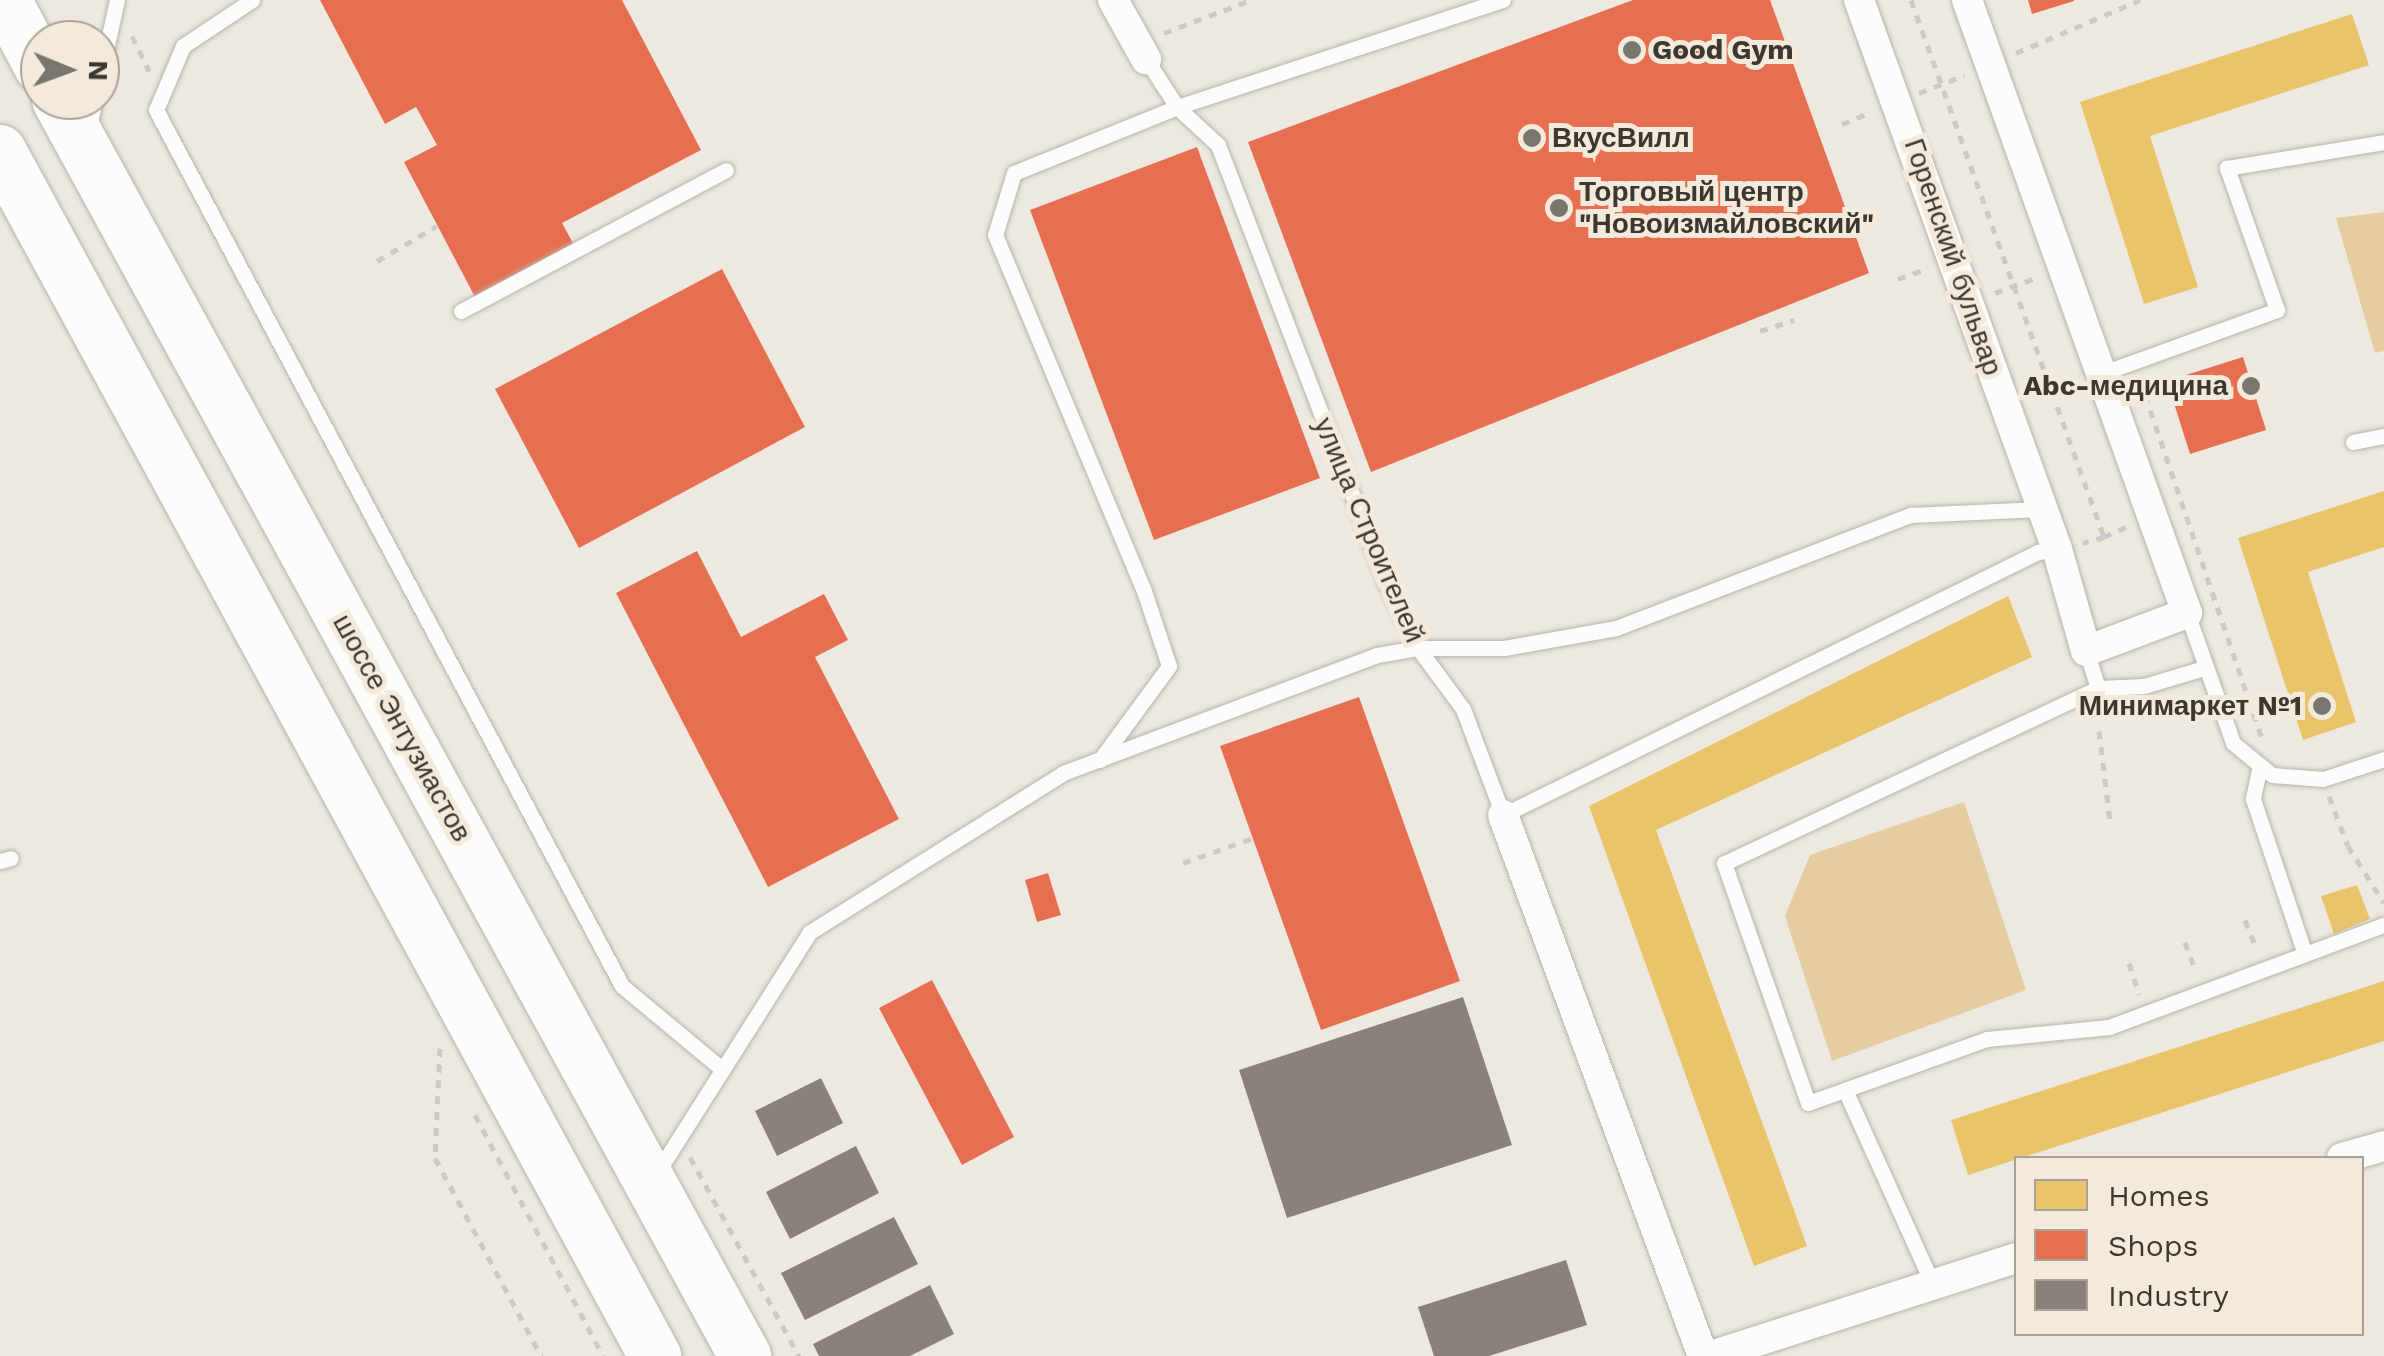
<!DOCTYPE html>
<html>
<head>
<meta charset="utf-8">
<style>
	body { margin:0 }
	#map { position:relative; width:2384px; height:1356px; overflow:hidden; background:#ede9e1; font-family:"Work Sans",sans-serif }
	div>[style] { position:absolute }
	.green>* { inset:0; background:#e6cca1 }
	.homes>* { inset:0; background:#e9c46a }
	.shops>* { inset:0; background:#e76f51 }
	.industry>* { inset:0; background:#8a817c }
	.path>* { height:5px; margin-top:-2.5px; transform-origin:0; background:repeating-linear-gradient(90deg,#cbcac8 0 8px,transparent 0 16px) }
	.roads { filter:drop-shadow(0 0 2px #b8b4ad) drop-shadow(0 0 2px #b8b4ad) }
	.lane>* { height:15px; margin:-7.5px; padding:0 7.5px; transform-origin:7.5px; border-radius:7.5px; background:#fcfcfa }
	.street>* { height:30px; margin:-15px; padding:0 15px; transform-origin:15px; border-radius:15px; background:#fcfcfa }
	.highway>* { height:52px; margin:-26px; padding:0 26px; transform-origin:26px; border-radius:26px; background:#fcfcfa }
	.dots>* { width:28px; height:28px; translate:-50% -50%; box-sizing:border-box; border:5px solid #f3eadb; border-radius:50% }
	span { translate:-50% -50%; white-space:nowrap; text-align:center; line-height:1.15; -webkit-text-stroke:10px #f3eadb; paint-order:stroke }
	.poi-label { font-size:28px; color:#3b3731; font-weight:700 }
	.left { translate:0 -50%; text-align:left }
	.right { translate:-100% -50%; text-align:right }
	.street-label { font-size:28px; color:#3b3731 }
	.legend { position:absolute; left:2014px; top:1156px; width:350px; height:180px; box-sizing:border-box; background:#f3eadb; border:2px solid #a9a297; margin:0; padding:12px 18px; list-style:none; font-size:30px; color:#3b3731 }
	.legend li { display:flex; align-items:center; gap:20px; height:50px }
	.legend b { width:50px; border:2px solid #a9a297 }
	.north { position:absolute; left:20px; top:20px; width:100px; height:100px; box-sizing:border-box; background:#f3eadb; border:2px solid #a9a297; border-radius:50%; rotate:91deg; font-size:28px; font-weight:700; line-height:40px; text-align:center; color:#3b3731 }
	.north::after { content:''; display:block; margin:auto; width:35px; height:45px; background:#79756f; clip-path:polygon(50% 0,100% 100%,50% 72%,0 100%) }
</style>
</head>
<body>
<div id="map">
	<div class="green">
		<i style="clip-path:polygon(2384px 212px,2384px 351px,2375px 353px,2336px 218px)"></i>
		<i style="clip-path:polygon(1964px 802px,2026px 990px,1832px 1061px,1785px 916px,1810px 855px)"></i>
	</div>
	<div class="homes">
		<i style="clip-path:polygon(2352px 14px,2369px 65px,2150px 136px,2198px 287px,2144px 304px,2080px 102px)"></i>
		<i style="clip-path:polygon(2384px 491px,2384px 547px,2308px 572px,2356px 722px,2303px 740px,2238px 538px)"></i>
		<i style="clip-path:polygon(2008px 596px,2032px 657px,1656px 830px,1807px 1246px,1754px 1266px,1589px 806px)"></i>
		<i style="clip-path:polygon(2357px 885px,2370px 919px,2334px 934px,2321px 896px)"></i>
		<i style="clip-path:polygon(2384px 981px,2384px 1041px,1968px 1175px,1951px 1120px)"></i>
	</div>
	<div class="shops">
		<i style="clip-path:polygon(320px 0,622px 0,701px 150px,562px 223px,574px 245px,475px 297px,404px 162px,437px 145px,416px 107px,385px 124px)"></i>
		<i style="clip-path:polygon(1633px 0,1770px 0,1869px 273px,1371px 472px,1248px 142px)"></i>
		<i style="clip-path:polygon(2028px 0,2074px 0,2074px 1px,2032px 14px)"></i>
		<i style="clip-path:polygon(1197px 147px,1320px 478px,1154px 540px,1030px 210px)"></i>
		<i style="clip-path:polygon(722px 269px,805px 427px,579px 548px,495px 389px)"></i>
		<i style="clip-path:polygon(2243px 357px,2266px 430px,2190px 454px,2167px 381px)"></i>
		<i style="clip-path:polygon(697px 551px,741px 637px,824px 594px,848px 640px,815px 657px,899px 819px,768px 887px,616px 593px)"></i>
		<i style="clip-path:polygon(1359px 697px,1460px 981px,1321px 1030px,1220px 746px)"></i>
		<i style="clip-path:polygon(1048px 873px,1061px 915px,1037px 922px,1025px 880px)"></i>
		<i style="clip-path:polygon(932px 980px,1014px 1137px,962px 1165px,879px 1008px)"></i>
	</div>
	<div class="industry">
		<i style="clip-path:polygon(1463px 997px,1512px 1145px,1287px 1218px,1239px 1070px)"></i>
		<i style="clip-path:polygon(821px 1078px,843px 1123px,777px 1156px,755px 1111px)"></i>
		<i style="clip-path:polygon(856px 1146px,879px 1193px,790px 1239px,766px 1192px)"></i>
		<i style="clip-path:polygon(894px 1217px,918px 1264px,805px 1320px,781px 1273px)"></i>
		<i style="clip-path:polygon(1566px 1260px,1587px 1325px,1489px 1356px,1434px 1356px,1418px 1307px)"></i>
		<i style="clip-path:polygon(930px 1285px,954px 1334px,910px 1356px,819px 1356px,813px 1344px)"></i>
	</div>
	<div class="path">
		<i style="left:1911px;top:0;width:571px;rotate:70.23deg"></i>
		<i style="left:2104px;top:537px;width:22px;rotate:164deg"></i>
		<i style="left:1164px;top:33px;width:93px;rotate:-20.8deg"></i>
		<i style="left:132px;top:36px;width:39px;rotate:64deg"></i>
		<i style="left:2016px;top:53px;width:135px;rotate:-23.1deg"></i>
		<i style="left:1919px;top:93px;width:49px;rotate:-21.4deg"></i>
		<i style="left:1842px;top:124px;width:29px;rotate:-22deg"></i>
		<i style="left:377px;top:261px;width:69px;rotate:-30.3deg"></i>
		<i style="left:1898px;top:279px;width:32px;rotate:-20deg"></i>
		<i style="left:1995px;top:293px;width:43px;rotate:-20.6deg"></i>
		<i style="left:1760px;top:331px;width:36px;rotate:-18deg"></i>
		<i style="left:2140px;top:380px;width:378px;rotate:71.2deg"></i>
		<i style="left:2104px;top:537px;width:26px;rotate:-25deg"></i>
		<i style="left:2099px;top:731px;width:90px;rotate:83deg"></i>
		<i style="left:2329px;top:796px;width:53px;rotate:69.2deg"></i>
		<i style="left:2348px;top:846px;width:67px;rotate:57.7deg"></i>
		<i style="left:1183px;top:863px;width:74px;rotate:-19.7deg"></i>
		<i style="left:2245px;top:920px;width:31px;rotate:68deg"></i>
		<i style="left:2185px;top:942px;width:32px;rotate:70deg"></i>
		<i style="left:2129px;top:963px;width:33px;rotate:72deg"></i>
		<i style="left:440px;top:1048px;width:110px;rotate:92.6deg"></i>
		<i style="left:435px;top:1158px;width:225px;rotate:61.8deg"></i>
		<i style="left:475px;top:1115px;width:273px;rotate:62deg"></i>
		<i style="left:690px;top:1157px;width:227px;rotate:61.3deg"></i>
	</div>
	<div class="roads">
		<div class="lane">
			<i style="left:252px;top:0;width:83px;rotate:146.3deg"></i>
			<i style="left:183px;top:46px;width:69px;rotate:112.9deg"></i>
			<i style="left:156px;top:110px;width:992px;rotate:61.99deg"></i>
			<i style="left:622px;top:986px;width:131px;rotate:39.7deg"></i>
			<i style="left:1146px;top:59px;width:57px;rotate:57.1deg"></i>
			<i style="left:1177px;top:107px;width:56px;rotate:42.8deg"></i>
			<i style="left:1218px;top:145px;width:467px;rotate:69deg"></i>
			<i style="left:1385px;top:581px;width:75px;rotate:63.8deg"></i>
			<i style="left:1418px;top:648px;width:76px;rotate:53.6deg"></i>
			<i style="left:1463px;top:709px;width:113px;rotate:69.3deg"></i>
			<i style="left:1503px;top:815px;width:596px;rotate:-26.18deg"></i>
			<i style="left:2038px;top:552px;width:19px;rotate:-9deg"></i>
			<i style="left:100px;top:77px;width:79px;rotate:-77.6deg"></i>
			<i style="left:89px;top:126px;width:27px;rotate:-77deg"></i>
			<i style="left:461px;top:311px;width:300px;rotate:-28deg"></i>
			<i style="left:2103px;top:373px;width:185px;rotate:-19.9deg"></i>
			<i style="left:2277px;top:310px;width:151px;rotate:-109.4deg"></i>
			<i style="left:2227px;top:168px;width:159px;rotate:-9.4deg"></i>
			<i style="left:2353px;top:442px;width:32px;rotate:-11deg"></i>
			<i style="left:2187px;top:613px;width:138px;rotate:70.5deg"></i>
			<i style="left:2233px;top:743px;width:50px;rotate:39.4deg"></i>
			<i style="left:2272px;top:775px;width:51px;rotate:4.5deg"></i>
			<i style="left:2323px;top:779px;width:64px;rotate:-18.2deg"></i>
			<i style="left:2086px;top:651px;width:39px;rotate:72deg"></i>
			<i style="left:2098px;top:688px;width:413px;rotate:154.9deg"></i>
			<i style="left:1724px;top:863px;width:254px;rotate:70.7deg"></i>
			<i style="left:1808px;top:1103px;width:190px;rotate:-19.7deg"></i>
			<i style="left:1987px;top:1039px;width:123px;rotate:-5.6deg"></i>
			<i style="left:2109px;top:1027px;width:293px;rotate:-20.4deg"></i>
			<i style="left:2098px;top:688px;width:46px;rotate:-2.5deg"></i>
			<i style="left:2144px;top:686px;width:63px;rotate:-16.7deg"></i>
			<i style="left:1100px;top:760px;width:117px;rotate:-53.7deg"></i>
			<i style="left:1169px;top:666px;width:79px;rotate:-108.4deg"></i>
			<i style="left:1144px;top:591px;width:386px;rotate:-112.7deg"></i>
			<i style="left:995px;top:235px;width:65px;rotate:-73deg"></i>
			<i style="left:1014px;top:173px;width:176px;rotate:-22deg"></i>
			<i style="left:1177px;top:107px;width:343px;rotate:-18.2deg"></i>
			<i style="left:2260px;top:765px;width:35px;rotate:102deg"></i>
			<i style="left:2253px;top:799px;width:163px;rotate:71.5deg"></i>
			<i style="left:0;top:861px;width:11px;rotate:-15deg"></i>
			<i style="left:1845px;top:1090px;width:212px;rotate:65.7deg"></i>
			<i style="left:655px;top:1176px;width:289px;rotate:-57.6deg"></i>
			<i style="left:810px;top:932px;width:299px;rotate:-32.1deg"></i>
			<i style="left:1063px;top:773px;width:335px;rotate:-20.6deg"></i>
			<i style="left:1377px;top:655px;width:42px;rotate:-9.7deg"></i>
			<i style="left:1418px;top:648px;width:86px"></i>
			<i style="left:1504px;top:648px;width:114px;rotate:-10.1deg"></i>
			<i style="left:1616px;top:628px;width:316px;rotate:-21deg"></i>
			<i style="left:1911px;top:515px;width:129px;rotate:-2.7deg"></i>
		</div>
		<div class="street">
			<i style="left:1113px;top:0;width:68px;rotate:60.8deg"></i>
			<i style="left:1859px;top:0;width:584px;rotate:70.17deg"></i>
			<i style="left:2057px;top:549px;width:106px;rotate:74.1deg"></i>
			<i style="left:2086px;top:651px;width:108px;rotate:-20.6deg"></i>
			<i style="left:2187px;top:613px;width:651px;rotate:-109.74deg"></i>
			<i style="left:1503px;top:815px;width:577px;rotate:69.71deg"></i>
			<i style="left:2342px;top:1158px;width:44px;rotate:-15.9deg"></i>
			<i style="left:1711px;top:1356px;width:320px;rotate:-17.8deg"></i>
		</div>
		<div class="highway">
			<i style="left:5px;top:0;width:75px;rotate:62.1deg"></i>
			<i style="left:58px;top:100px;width:1432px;rotate:61.32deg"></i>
			<i style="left:0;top:151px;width:1372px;rotate:61.47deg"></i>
		</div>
	</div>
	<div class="dots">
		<i style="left:1632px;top:50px;background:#79756f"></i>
		<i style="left:1532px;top:138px;background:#79756f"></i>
		<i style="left:1559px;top:208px;background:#79756f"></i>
		<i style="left:2251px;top:386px;background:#79756f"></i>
		<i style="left:2322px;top:706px;background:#79756f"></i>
	</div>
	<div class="poi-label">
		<span class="left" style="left:1652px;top:50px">Good Gym</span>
		<span class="left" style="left:1552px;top:138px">ВкусВилл</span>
		<span class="left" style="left:1579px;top:208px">Торговый центр<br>"Новоизмайловский"</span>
		<span class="right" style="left:2228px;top:386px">Abc-медицина</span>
		<span class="right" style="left:2302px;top:706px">Минимаркет №1</span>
	</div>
	<div class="street-label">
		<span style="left:1953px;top:257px;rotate:71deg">Горенский бульвар</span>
		<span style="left:1369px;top:530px;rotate:67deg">улица Строителей</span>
		<span style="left:402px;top:728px;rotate:61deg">шоссе Энтузиастов</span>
	</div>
	<ul class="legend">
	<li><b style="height:28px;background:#e9c46a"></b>Homes</li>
	<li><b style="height:28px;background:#e76f51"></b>Shops</li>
	<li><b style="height:28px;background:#8a817c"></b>Industry</li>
	</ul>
	<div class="north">N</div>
</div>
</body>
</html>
